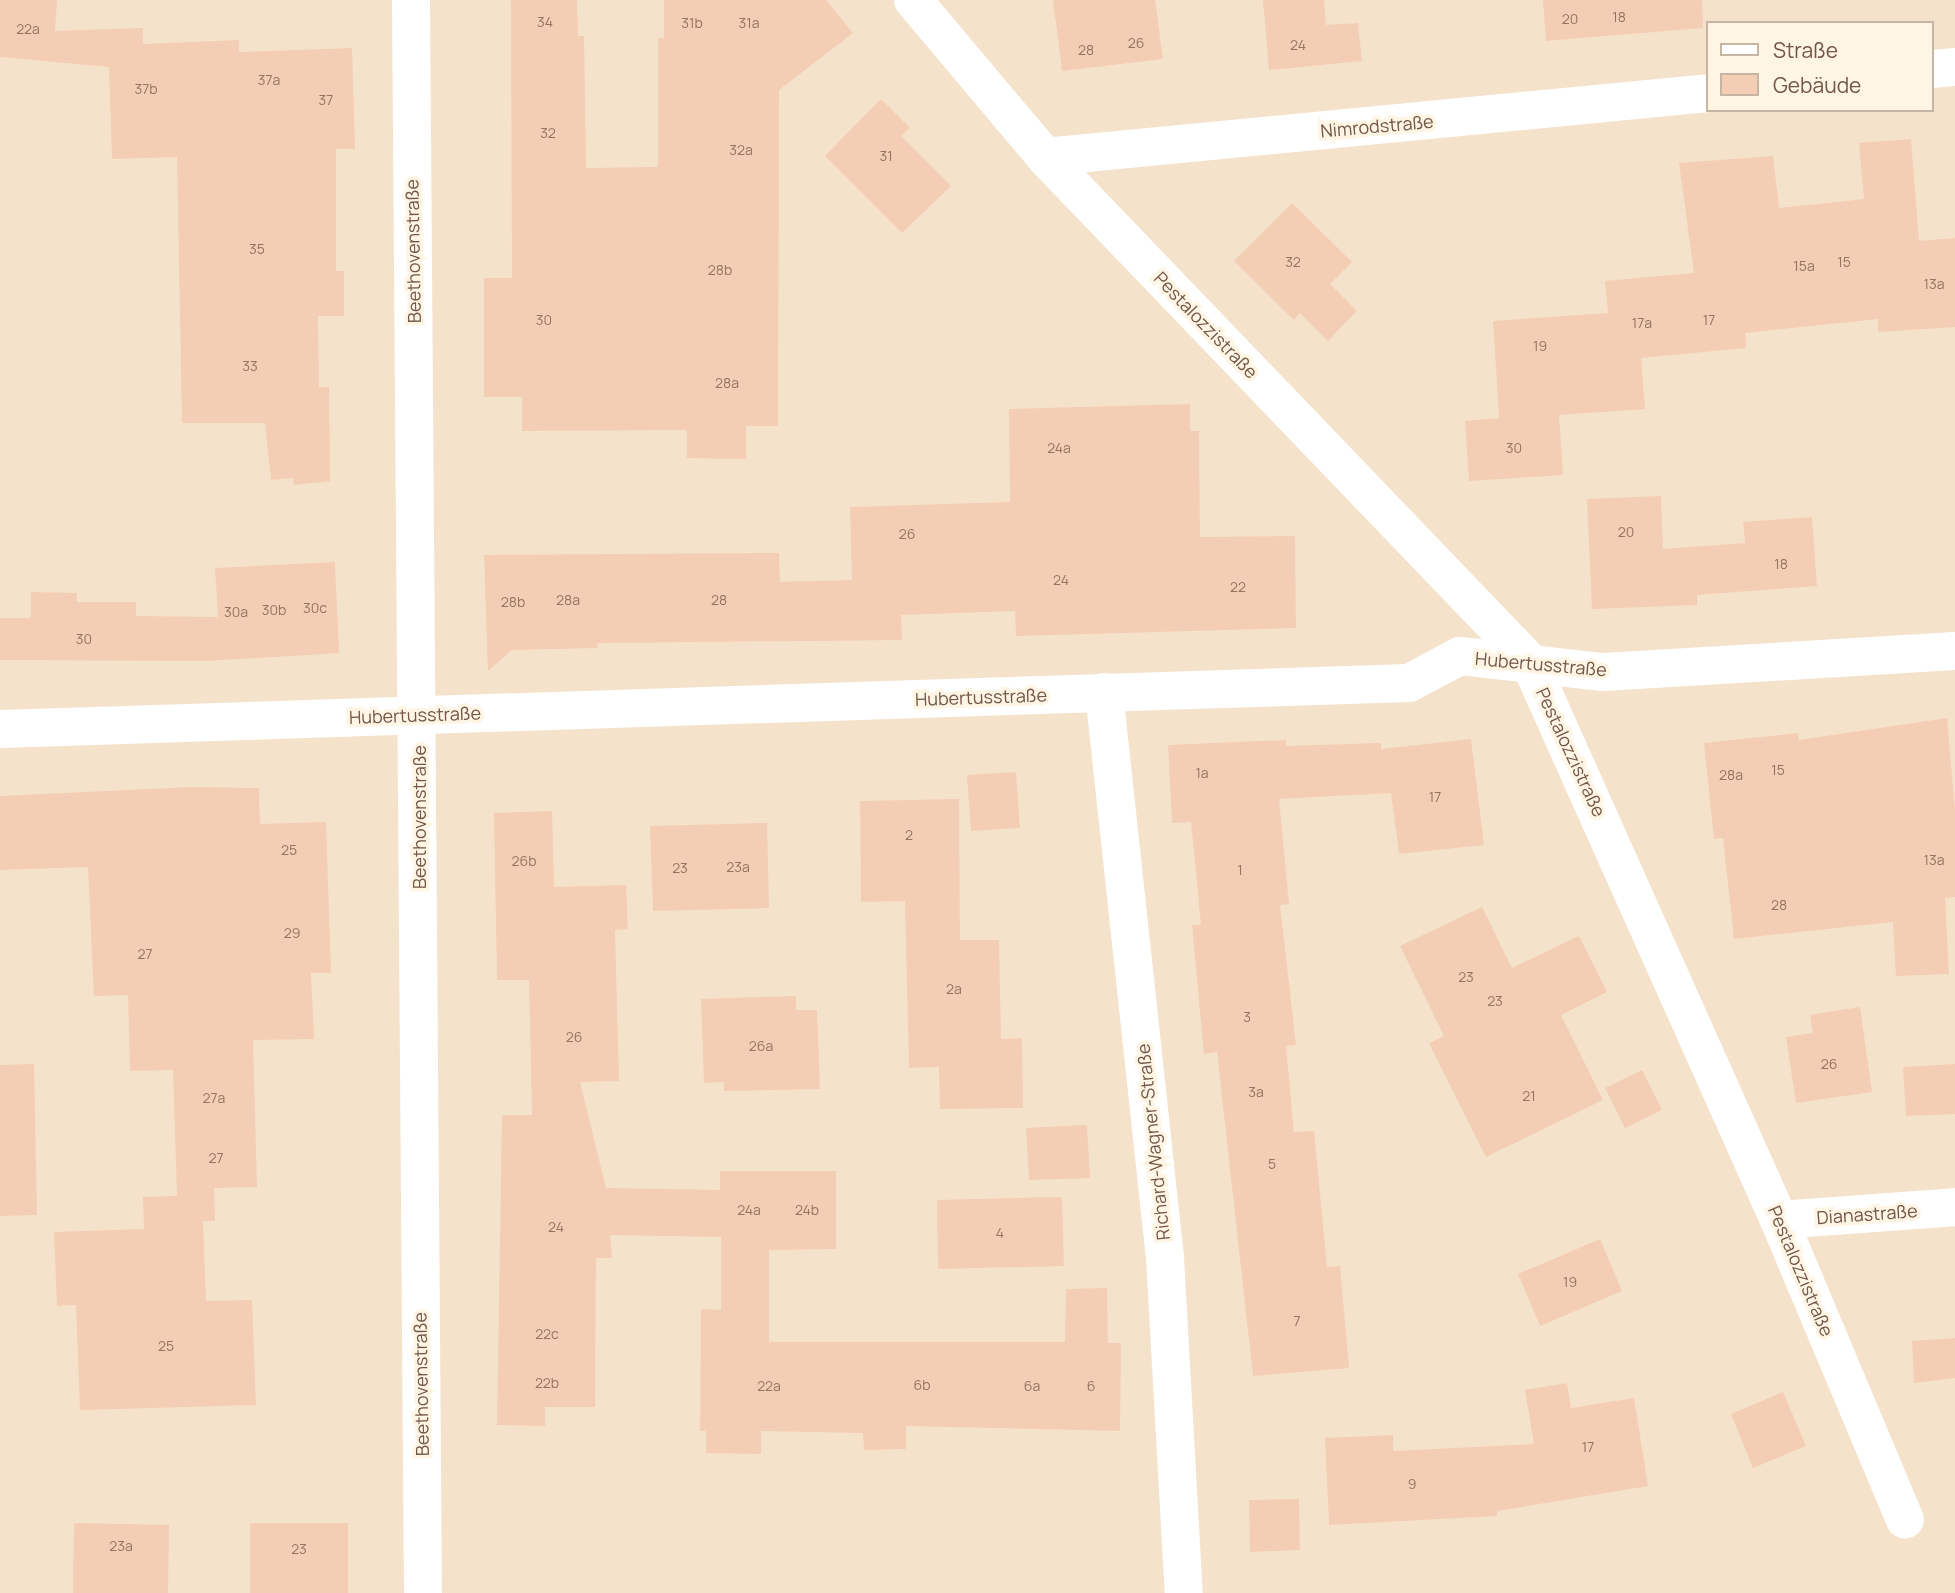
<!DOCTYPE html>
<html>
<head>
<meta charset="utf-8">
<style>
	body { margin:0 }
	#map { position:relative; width:1955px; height:1593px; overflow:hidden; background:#fdf1dd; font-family:Manrope,sans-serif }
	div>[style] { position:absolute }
	.residential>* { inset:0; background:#f5e2cb }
	.building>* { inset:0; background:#f4ceb4 }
	.minor>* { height:38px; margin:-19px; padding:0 19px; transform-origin:19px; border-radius:19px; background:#fff }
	span { translate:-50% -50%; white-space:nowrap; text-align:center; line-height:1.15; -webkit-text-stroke:7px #fff5e4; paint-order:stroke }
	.number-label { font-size:14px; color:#937461 }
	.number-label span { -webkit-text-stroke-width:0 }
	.street-label { font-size:18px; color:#735645 }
	.legend { position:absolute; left:1706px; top:21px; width:228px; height:91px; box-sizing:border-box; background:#fff5e4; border:2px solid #c7b5a4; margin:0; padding:9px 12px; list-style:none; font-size:21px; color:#735645 }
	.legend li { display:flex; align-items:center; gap:14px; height:35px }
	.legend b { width:35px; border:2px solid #c7b5a4 }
</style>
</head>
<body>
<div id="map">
	<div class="residential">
		<i style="clip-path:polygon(evenodd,0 0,1955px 0,1955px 1593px,0 1593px,0 0,1708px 23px,1932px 23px,1932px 110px,1708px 110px,1708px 23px)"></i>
	</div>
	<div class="building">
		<i style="clip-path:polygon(0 0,57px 0,55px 31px,143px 28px,143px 44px,239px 40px,239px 52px,352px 48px,355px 149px,336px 149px,336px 271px,344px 271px,344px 316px,318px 316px,319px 387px,329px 387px,330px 481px,294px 485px,293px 478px,271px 480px,265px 423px,182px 423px,177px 157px,112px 159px,109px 67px,0 57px)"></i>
		<i style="clip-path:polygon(511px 0,577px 0,578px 36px,584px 36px,586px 168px,658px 167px,658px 38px,664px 38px,664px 0,826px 0,853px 33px,779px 90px,778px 426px,746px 426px,746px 459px,687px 458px,687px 430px,522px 431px,522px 397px,484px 397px,484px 278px,512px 278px)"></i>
		<i style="clip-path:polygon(1053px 0,1155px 0,1163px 59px,1062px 71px)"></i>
		<i style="clip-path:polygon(1263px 0,1324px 0,1326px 25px,1358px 23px,1362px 61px,1269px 70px)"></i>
		<i style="clip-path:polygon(1543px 0,1702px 0,1703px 28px,1546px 41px)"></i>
		<i style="clip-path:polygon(881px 99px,910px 128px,901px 136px,951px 186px,902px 233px,825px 156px)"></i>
		<i style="clip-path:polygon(1911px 139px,1919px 241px,1955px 238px,1955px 327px,1878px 332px,1878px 319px,1830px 324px,1745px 333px,1746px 348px,1641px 358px,1645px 409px,1559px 415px,1563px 475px,1469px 481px,1465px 421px,1499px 418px,1493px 321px,1608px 313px,1605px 281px,1694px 273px,1679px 163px,1773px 156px,1779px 208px,1818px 204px,1864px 199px,1859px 143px)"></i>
		<i style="clip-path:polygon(1292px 203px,1352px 262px,1330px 284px,1357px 311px,1328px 341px,1300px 313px,1294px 320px,1234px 261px)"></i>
		<i style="clip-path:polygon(1190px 404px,1190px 431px,1199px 431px,1200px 537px,1295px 536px,1296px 628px,1016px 636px,1015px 611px,901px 615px,902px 640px,597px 643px,598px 648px,512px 650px,488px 671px,484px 555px,779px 553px,780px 582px,852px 580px,850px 507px,1010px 502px,1009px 409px)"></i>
		<i style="clip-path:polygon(1661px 496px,1663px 549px,1745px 543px,1743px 522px,1812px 517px,1817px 586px,1697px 595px,1697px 605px,1592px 609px,1587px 499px)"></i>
		<i style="clip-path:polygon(335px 562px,339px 653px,207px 661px,0 660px,0 618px,31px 618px,31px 592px,77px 593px,77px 602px,136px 602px,136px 616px,218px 617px,215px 568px)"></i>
		<i style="clip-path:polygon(1947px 718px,1955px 810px,1955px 897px,1945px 898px,1949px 974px,1896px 976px,1893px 922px,1734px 939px,1723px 838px,1714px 839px,1704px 743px,1798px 733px,1799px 740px)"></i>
		<i style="clip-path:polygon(1471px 739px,1484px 845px,1399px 854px,1391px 793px,1279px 799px,1289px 904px,1280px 905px,1296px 1045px,1286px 1046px,1294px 1132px,1314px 1131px,1327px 1267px,1340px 1266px,1349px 1368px,1253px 1376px,1217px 1052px,1204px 1054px,1192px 925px,1201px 925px,1191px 822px,1172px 823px,1168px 745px,1286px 740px,1286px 746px,1381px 743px,1381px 749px)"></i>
		<i style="clip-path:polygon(1016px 772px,1020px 828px,971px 831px,967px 775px)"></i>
		<i style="clip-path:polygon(192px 787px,259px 788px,260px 824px,326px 822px,331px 973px,311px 973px,314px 1039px,253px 1040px,257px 1187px,214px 1188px,215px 1221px,203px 1221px,206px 1301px,252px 1300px,256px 1405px,80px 1410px,76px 1305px,57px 1306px,54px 1232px,144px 1229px,143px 1197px,177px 1196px,173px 1070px,130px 1071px,128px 995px,94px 996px,88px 867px,0 870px,0 796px)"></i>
		<i style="clip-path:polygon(959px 799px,960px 940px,999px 940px,1001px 1039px,1022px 1038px,1023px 1108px,940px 1109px,939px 1067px,909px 1068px,905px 901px,861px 902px,860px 801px)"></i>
		<i style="clip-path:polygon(552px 811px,554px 887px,626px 885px,628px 929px,615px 930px,619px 1081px,580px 1082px,606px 1188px,720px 1190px,720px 1171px,836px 1171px,836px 1249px,769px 1250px,769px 1342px,1065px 1342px,1066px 1289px,1107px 1288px,1108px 1343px,1121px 1343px,1120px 1431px,906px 1426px,906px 1449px,864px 1450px,863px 1433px,761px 1431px,761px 1454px,706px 1453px,706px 1431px,700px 1431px,701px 1309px,721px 1310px,721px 1237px,610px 1235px,612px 1258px,596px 1258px,595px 1407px,545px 1407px,545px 1426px,497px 1425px,502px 1115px,532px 1115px,529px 980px,497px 980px,494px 813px)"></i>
		<i style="clip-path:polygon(767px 823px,769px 908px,653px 911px,650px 826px)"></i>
		<i style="clip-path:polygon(1482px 907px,1512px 968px,1579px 936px,1607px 992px,1561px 1015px,1603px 1100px,1486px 1157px,1429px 1043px,1444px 1036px,1400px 946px)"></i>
		<i style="clip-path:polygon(796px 996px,796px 1010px,817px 1010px,820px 1089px,724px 1091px,724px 1082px,704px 1083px,701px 999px)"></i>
		<i style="clip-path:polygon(1860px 1007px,1872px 1092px,1796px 1103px,1786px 1037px,1813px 1033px,1810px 1015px)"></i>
		<i style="clip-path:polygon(34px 1064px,37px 1215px,0 1216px,0 1065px)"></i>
		<i style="clip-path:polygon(1955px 1064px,1955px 1114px,1906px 1116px,1903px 1067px)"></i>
		<i style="clip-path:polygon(1642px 1070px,1662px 1110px,1625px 1128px,1605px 1088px)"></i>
		<i style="clip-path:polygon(1087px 1125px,1090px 1178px,1029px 1180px,1026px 1128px)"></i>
		<i style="clip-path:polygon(1062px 1197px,1064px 1266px,938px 1269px,937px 1200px)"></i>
		<i style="clip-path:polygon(1600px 1239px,1622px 1291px,1540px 1326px,1518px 1274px)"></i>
		<i style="clip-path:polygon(1955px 1338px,1955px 1378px,1914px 1383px,1912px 1341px)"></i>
		<i style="clip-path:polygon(1567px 1383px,1571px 1408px,1634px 1398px,1648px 1486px,1497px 1511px,1497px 1516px,1329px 1525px,1325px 1438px,1393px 1435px,1393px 1451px,1534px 1444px,1525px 1390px)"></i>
		<i style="clip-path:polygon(1783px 1392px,1806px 1446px,1753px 1468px,1731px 1414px)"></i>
		<i style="clip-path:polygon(1299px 1499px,1300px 1550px,1250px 1552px,1249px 1500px)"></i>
		<i style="clip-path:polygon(74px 1523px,169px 1525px,168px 1593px,73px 1593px)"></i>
		<i style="clip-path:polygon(250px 1523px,348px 1523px,348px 1593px,250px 1593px)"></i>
	</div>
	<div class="minor">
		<i style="left:411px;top:0;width:1593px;rotate:89.57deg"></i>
		<i style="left:913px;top:0;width:205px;rotate:49.9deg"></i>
		<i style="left:1045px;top:157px;width:699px;rotate:46.16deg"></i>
		<i style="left:1529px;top:661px;width:612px;rotate:65.9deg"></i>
		<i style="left:1779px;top:1220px;width:325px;rotate:67.2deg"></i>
		<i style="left:1932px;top:69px;width:23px;rotate:-5deg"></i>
		<i style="left:1045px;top:157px;width:666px;rotate:-5.51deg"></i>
		<i style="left:1104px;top:692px;width:569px;rotate:83.85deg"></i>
		<i style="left:1165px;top:1258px;width:336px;rotate:86.8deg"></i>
		<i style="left:0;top:729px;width:1410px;rotate:-1.87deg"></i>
		<i style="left:1409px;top:683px;width:58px;rotate:-27.9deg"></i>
		<i style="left:1460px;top:656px;width:144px;rotate:6.4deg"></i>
		<i style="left:1603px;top:672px;width:353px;rotate:-3.4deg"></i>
		<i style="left:1779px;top:1220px;width:176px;rotate:-4.2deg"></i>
	</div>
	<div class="number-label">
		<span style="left:1619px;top:17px">18</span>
		<span style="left:1570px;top:19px">20</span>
		<span style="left:545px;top:22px">34</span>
		<span style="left:692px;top:23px">31b</span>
		<span style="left:749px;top:23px">31a</span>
		<span style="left:28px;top:29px">22a</span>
		<span style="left:1136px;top:43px">26</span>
		<span style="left:1298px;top:45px">24</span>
		<span style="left:1086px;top:50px">28</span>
		<span style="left:269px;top:80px">37a</span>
		<span style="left:146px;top:89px">37b</span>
		<span style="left:326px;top:100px">37</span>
		<span style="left:548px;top:133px">32</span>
		<span style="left:741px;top:150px">32a</span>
		<span style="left:886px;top:156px">31</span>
		<span style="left:257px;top:249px">35</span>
		<span style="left:1293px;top:262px">32</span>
		<span style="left:1844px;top:262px">15</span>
		<span style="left:1804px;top:266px">15a</span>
		<span style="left:720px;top:270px">28b</span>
		<span style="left:1934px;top:284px">13a</span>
		<span style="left:544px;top:320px">30</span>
		<span style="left:1709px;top:320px">17</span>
		<span style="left:1642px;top:323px">17a</span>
		<span style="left:1540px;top:346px">19</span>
		<span style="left:250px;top:366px">33</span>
		<span style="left:727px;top:383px">28a</span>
		<span style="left:1059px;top:448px">24a</span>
		<span style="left:1514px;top:448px">30</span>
		<span style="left:1626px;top:532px">20</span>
		<span style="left:907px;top:534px">26</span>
		<span style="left:1781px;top:564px">18</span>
		<span style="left:1061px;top:580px">24</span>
		<span style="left:1238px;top:587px">22</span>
		<span style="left:568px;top:600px">28a</span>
		<span style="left:719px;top:600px">28</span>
		<span style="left:513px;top:602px">28b</span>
		<span style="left:315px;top:608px">30c</span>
		<span style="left:274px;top:610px">30b</span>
		<span style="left:236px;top:612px">30a</span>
		<span style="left:84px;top:639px">30</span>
		<span style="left:1778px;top:770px">15</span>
		<span style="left:1202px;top:773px">1a</span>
		<span style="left:1731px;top:775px">28a</span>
		<span style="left:1435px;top:797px">17</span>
		<span style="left:909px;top:835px">2</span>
		<span style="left:289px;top:850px">25</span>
		<span style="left:1934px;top:860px">13a</span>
		<span style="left:524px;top:861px">26b</span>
		<span style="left:738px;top:867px">23a</span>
		<span style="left:680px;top:868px">23</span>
		<span style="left:1240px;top:870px">1</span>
		<span style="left:1779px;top:905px">28</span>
		<span style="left:292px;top:933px">29</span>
		<span style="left:145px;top:954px">27</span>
		<span style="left:1466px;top:977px">23</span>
		<span style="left:954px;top:989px">2a</span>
		<span style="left:1495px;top:1001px">23</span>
		<span style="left:1247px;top:1017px">3</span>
		<span style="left:574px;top:1037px">26</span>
		<span style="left:761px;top:1046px">26a</span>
		<span style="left:1829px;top:1064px">26</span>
		<span style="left:1256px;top:1092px">3a</span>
		<span style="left:1529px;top:1096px">21</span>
		<span style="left:214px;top:1098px">27a</span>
		<span style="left:216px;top:1158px">27</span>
		<span style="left:1272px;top:1164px">5</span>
		<span style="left:749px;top:1210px">24a</span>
		<span style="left:807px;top:1210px">24b</span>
		<span style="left:556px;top:1227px">24</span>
		<span style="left:1000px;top:1233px">4</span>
		<span style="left:1570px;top:1282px">19</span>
		<span style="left:1297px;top:1321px">7</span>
		<span style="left:547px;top:1334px">22c</span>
		<span style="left:166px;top:1346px">25</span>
		<span style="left:547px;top:1383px">22b</span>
		<span style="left:922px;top:1385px">6b</span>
		<span style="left:769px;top:1386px">22a</span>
		<span style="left:1032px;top:1386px">6a</span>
		<span style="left:1091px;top:1386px">6</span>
		<span style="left:1588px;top:1447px">17</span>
		<span style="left:1412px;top:1484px">9</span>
		<span style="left:121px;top:1546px">23a</span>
		<span style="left:299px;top:1549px">23</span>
	</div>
	<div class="street-label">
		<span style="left:1377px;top:126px;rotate:-5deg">Nimrodstraße</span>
		<span style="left:413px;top:251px;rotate:-91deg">Beethovenstraße</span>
		<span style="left:1206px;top:325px;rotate:46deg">Pestalozzistraße</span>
		<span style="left:1541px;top:664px;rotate:5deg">Hubertusstraße</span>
		<span style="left:981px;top:697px;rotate:-2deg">Hubertusstraße</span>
		<span style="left:415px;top:715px;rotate:-2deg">Hubertusstraße</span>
		<span style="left:1571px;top:752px;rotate:65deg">Pestalozzistraße</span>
		<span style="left:419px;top:817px;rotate:-90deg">Beethovenstraße</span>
		<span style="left:1153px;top:1142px;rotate:-96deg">Richard-Wagner-Straße</span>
		<span style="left:1867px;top:1214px;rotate:-4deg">Dianastraße</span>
		<span style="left:1801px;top:1271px;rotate:67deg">Pestalozzistraße</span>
		<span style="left:421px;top:1384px;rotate:-91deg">Beethovenstraße</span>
	</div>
	<ul class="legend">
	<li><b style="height:9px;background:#fff"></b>Straße</li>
	<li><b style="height:19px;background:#f4ceb4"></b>Gebäude</li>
	</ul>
</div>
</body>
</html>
